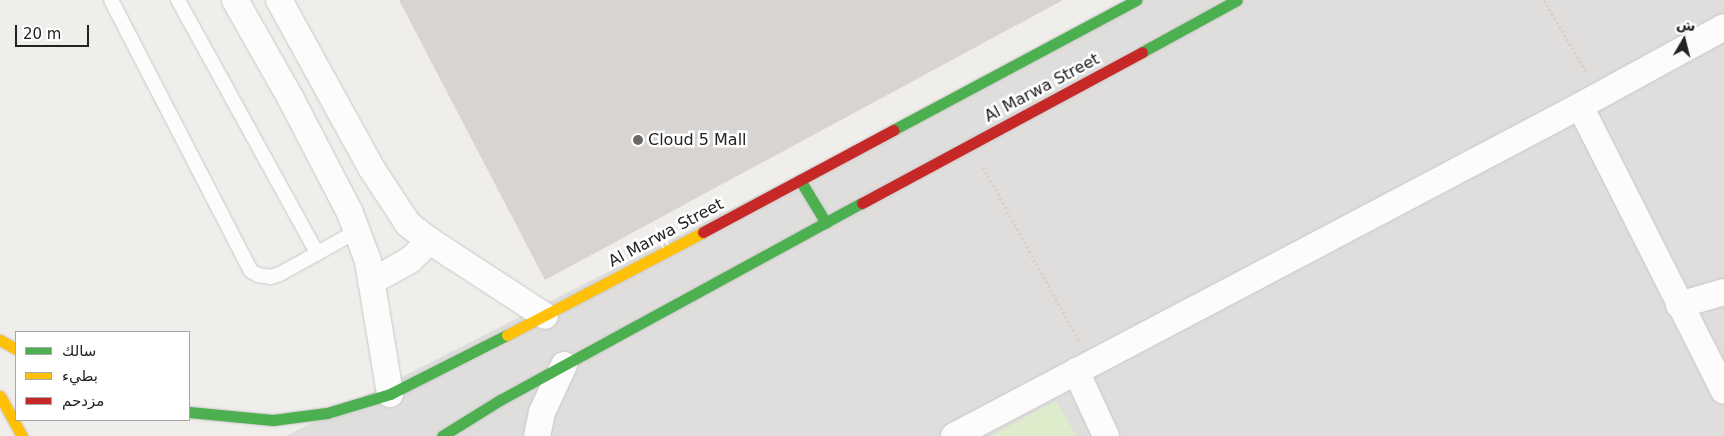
<!DOCTYPE html>
<html>
<head>
<meta charset="utf-8">
<style>
	body { margin:0 }
	#map { position:relative; width:1724px; height:436px; overflow:hidden; background:#f0eeeb; font-family:"DejaVu Sans",Vazirmatn,sans-serif }
	div>[style] { position:absolute }
	.residential>* { inset:0; background:#dfdedc }
	.grass>* { inset:0; background:#ddeccb }
	.building>* { inset:0; background:#d7d4d2 }
	.path>* { height:3px; margin-top:-1.5px; transform-origin:0; background:repeating-linear-gradient(90deg,#dccecd 0 2.5px,transparent 0 5px) }
	.roads { filter:drop-shadow(0 0 1px #c9c8c7) drop-shadow(0 0 1px #c9c8c7) }
	.lane>* { height:14px; margin:-7px; padding:0 7px; transform-origin:7px; border-radius:7px; background:#fdfcfc }
	.street>* { height:26px; margin:-13px; padding:0 13px; transform-origin:13px; border-radius:13px; background:#fdfcfc }
	.fast>* { height:11px; margin:-5.5px; padding:0 5.5px; transform-origin:5.5px; border-radius:5.5px; background:#4caf50 }
	.slow>* { height:11px; margin:-5.5px; padding:0 5.5px; transform-origin:5.5px; border-radius:5.5px; background:#ffc107 }
	.jam>* { height:11px; margin:-5.5px; padding:0 5.5px; transform-origin:5.5px; border-radius:5.5px; background:#c62828 }
	.dots>* { width:14px; height:14px; translate:-50% -50%; box-sizing:border-box; border:2px solid #fff; border-radius:50% }
	span { translate:-50% -50%; white-space:nowrap; text-align:center; line-height:1.15; -webkit-text-stroke:5px #fff; paint-order:stroke }
	.street-label { font-size:16px; color:#222 }
	.poi-label { font-size:16px; color:#222 }
	.left { translate:0 -50%; text-align:left }
	.legend { position:absolute; left:15px; top:331px; width:175px; height:90px; box-sizing:border-box; background:#fff; border:1px solid #a7a7a7; margin:0; padding:6px 9px; list-style:none; font-size:15px; color:#222 }
	.legend li { display:flex; align-items:center; gap:10px; height:25px }
	.legend b { width:25px; border:1px solid #a7a7a7 }
	.north { position:absolute; left:1659px; top:15px; width:50px; height:50px; -webkit-text-stroke:4px #fff; paint-order:stroke; rotate:8deg; font-size:14px; font-weight:700; line-height:20px; text-align:center; color:#222 }
	.north::after { content:''; display:block; margin:auto; width:18px; height:22px; background:#222; clip-path:polygon(50% 0,100% 100%,50% 72%,0 100%) }
	.scale { position:absolute; left:15px; top:25px; width:74px; height:22px; box-sizing:border-box; border:2px solid #222; border-top:0; padding-left:6px; font-size:15px; line-height:18px; white-space:nowrap; color:#222; -webkit-text-stroke:4px #fff; paint-order:stroke }
</style>
</head>
<body>
<div id="map">
	<div class="residential">
		<i style="clip-path:polygon(1141px 0,1724px 0,1724px 436px,286px 436px)"></i>
	</div>
	<div class="grass">
		<i style="clip-path:polygon(1056px 401px,1076px 436px,990px 436px)"></i>
	</div>
	<div class="building">
		<i style="clip-path:polygon(399px 0,1063px 0,545px 280px)"></i>
	</div>
	<div class="path">
		<i style="left:1544px;top:0;width:85px;rotate:59.5deg"></i>
		<i style="left:983px;top:167px;width:199px;rotate:61.1deg"></i>
	</div>
	<div class="roads">
		<div class="lane">
			<i style="left:111px;top:0;width:305px;rotate:62.7deg"></i>
			<i style="left:251px;top:271px;width:8px;rotate:30deg"></i>
			<i style="left:258px;top:275px;width:12px;rotate:9deg"></i>
			<i style="left:270px;top:277px;width:10px;rotate:-17deg"></i>
			<i style="left:280px;top:274px;width:88px;rotate:-29.2deg"></i>
			<i style="left:178px;top:0;width:289px;rotate:61.2deg"></i>
		</div>
		<div class="street">
			<i style="left:235px;top:0;width:114px;rotate:60.5deg"></i>
			<i style="left:291px;top:99px;width:128px;rotate:62.6deg"></i>
			<i style="left:350px;top:213px;width:51px;rotate:69.4deg"></i>
			<i style="left:368px;top:261px;width:135px;rotate:80.6deg"></i>
			<i style="left:279px;top:0;width:193px;rotate:61.2deg"></i>
			<i style="left:372px;top:169px;width:66px;rotate:56.8deg"></i>
			<i style="left:408px;top:224px;width:28px;rotate:38deg"></i>
			<i style="left:430px;top:241px;width:137px;rotate:33.1deg"></i>
			<i style="left:1580px;top:106px;width:319px;rotate:63.2deg"></i>
			<i style="left:371px;top:282px;width:45px;rotate:-29.4deg"></i>
			<i style="left:410px;top:260px;width:28px;rotate:-44deg"></i>
			<i style="left:1679px;top:305px;width:47px;rotate:-16.1deg"></i>
			<i style="left:1076px;top:371px;width:72px;rotate:65.2deg"></i>
			<i style="left:537px;top:436px;width:25px;rotate:-78deg"></i>
			<i style="left:542px;top:412px;width:52px;rotate:-64.9deg"></i>
			<i style="left:954px;top:436px;width:708px;rotate:-27.8deg"></i>
			<i style="left:1580px;top:106px;width:164px;rotate:-28.7deg"></i>
		</div>
		<div class="fast">
			<i style="left:1142px;top:52px;width:108px;rotate:-28.7deg"></i>
			<i style="left:893px;top:130px;width:276px;rotate:-28.1deg"></i>
			<i style="left:800px;top:180px;width:50px;rotate:58.8deg"></i>
			<i style="left:189px;top:412px;width:84px;rotate:5.4deg"></i>
			<i style="left:273px;top:420px;width:54px;rotate:-7.4deg"></i>
			<i style="left:327px;top:413px;width:66px;rotate:-16.8deg"></i>
			<i style="left:390px;top:394px;width:131px;rotate:-26.8deg"></i>
			<i style="left:442px;top:436px;width:68px;rotate:-31.8deg"></i>
			<i style="left:500px;top:400px;width:412px;rotate:-28.6deg"></i>
		</div>
		<div class="slow">
			<i style="left:507px;top:335px;width:221px;rotate:-27.7deg"></i>
			<i style="left:0;top:340px;width:18px;rotate:29deg"></i>
			<i style="left:0;top:396px;width:46px;rotate:61.2deg"></i>
		</div>
		<div class="jam">
			<i style="left:862px;top:203px;width:318px;rotate:-28.3deg"></i>
			<i style="left:703px;top:232px;width:216px;rotate:-28.2deg"></i>
		</div>
	</div>
	<div class="dots">
		<i style="left:638px;top:140px;background:#6a6968"></i>
	</div>
	<div class="street-label">
		<span style="left:1042px;top:88px;rotate:-28deg">Al Marwa Street</span>
		<span style="left:666px;top:233px;rotate:-28deg">Al Marwa Street</span>
	</div>
	<div class="poi-label">
		<span class="left" style="left:648px;top:140px">Cloud 5 Mall</span>
	</div>
	<ul class="legend">
	<li><b style="height:6px;background:#4caf50"></b>سالك</li>
	<li><b style="height:6px;background:#ffc107"></b>بطيء</li>
	<li><b style="height:6px;background:#c62828"></b>مزدحم</li>
	</ul>
	<div class="north">ش</div>
	<div class="scale">20 m</div>
</div>
</body>
</html>
